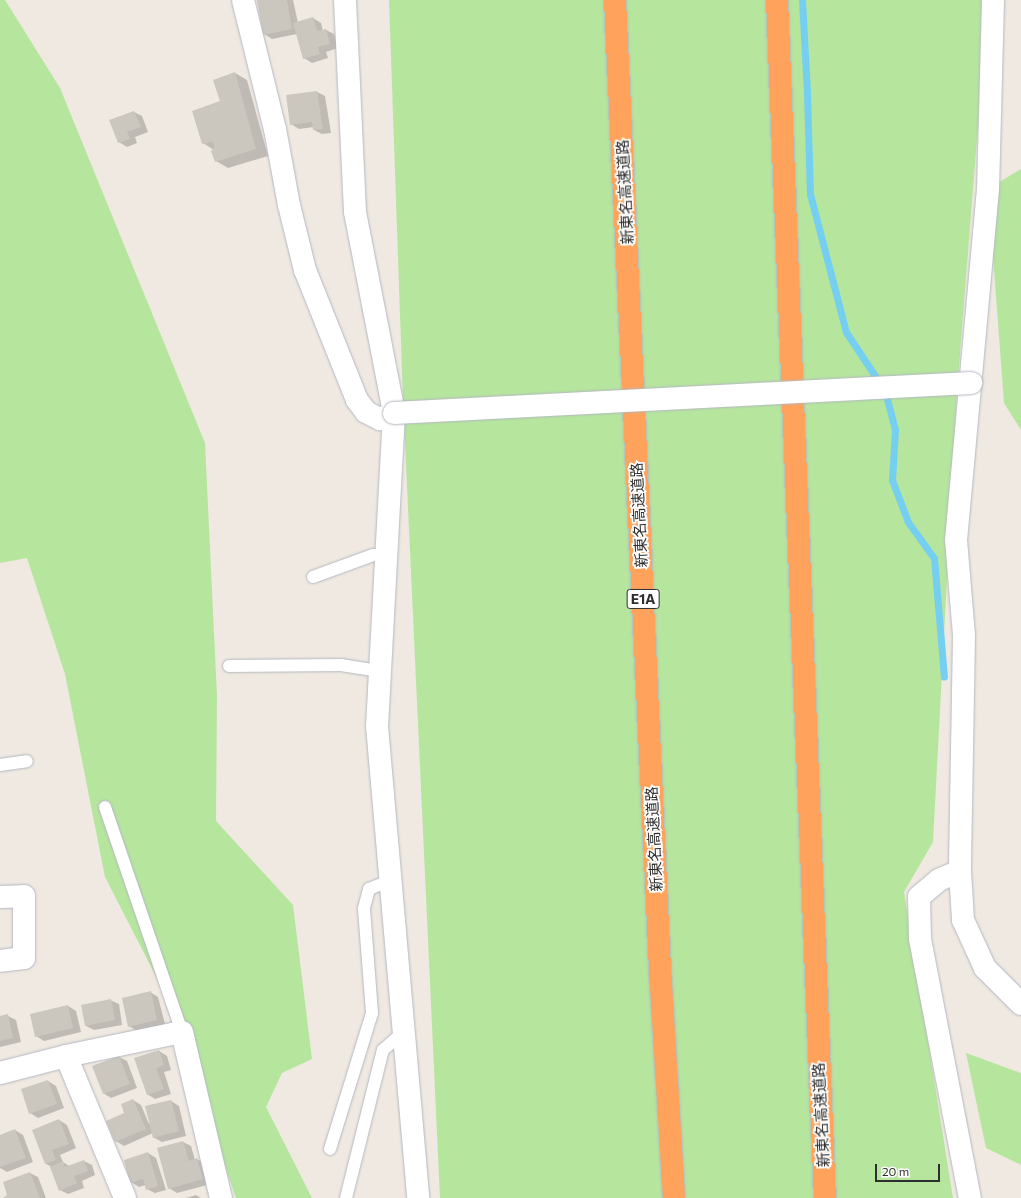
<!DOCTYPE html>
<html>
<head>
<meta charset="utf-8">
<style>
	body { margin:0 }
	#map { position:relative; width:1021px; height:1198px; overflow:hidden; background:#efe9e1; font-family:Commissioner,"Noto Sans JP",sans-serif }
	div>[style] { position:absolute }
	.green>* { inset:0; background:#b6e59e }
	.shadow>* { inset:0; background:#0003 }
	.stream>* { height:7px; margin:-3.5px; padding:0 3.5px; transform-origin:3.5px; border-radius:3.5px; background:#75cff0 }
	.building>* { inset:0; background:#cbc7bf }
	.roads { filter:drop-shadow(0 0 1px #b4b7c1) drop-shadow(0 0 1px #b4b7c1) }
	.service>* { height:12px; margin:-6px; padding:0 6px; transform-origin:6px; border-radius:6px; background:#fff }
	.minor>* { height:22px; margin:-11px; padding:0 11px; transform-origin:11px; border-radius:11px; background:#fff }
	.tertiary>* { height:22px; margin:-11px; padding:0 11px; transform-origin:11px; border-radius:11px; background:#fff }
	.motorway>* { height:22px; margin:-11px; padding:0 11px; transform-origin:11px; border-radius:11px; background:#ffa35c }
	.bridges { filter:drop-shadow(0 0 1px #b4b7c1) drop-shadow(0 0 1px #b4b7c1) }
	.minor-bridge>* { height:22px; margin:-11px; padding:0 11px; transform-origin:11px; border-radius:11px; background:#fff }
	span { translate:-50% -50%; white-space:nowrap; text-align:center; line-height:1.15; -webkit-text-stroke:3.5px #fff; paint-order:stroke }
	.shield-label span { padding:1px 3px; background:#fff; border:1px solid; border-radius:3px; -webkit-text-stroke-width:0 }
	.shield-label { font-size:14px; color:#2e2e2e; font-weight:700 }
	.street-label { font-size:15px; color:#2e2e2e }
	.scale { position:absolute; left:875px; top:1164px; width:65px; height:18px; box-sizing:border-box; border:2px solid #2e2e2e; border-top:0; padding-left:5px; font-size:12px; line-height:14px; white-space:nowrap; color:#2e2e2e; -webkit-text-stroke:3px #fff; paint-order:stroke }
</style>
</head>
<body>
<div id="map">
	<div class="green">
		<i style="clip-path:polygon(0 0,5px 0,60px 88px,205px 443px,217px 696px,216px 821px,293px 905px,312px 1059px,282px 1073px,266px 1107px,312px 1198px,236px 1198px,168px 1000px,105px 877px,65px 674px,27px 558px,0 563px)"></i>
		<i style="clip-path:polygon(389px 0,988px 0,957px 391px,933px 842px,904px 892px,953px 1198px,440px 1198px,403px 400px)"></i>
		<i style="clip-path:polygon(1021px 169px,1021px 430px,1004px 403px,988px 189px)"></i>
		<i style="clip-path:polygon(966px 1053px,1021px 1073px,1021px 1165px,986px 1148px)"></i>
	</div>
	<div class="shadow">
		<i style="clip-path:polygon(258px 0,293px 0,298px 23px,313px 18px,321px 23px,323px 31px,326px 30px,334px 34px,338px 48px,326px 52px,328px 58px,312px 63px,304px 58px,297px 34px,272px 39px,264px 34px)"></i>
		<i style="clip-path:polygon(235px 73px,247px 80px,268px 156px,228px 168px,216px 161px,214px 150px,203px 143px)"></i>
		<i style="clip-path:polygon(317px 92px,325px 96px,331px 133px,322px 134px,314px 130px,314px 127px,299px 129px,291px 124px)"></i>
		<i style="clip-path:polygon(134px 112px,142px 116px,148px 132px,135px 137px,137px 143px,127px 147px,119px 142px)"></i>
		<i style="clip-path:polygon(150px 992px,158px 997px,165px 1024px,137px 1031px,129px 1026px)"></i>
		<i style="clip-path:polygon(110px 1000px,119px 1004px,122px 1025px,94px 1030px,86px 1026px)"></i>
		<i style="clip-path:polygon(68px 1006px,76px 1011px,81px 1032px,44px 1041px,36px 1036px)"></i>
		<i style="clip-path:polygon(8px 1016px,16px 1020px,21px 1042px,0 1047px,0 1017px)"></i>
		<i style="clip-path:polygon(159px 1051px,167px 1056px,171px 1070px,164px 1072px,171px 1094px,155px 1099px,147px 1094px)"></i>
		<i style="clip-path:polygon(119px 1057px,127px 1061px,137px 1088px,111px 1098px,103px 1093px)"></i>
		<i style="clip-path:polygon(48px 1081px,56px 1086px,64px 1108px,38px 1118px,30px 1113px,22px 1090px)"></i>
		<i style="clip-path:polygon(133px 1100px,141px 1105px,149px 1124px,171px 1101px,179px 1106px,186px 1136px,162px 1142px,153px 1137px,153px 1133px,124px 1146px,116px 1141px,126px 1113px)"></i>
		<i style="clip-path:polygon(59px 1120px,67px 1125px,76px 1148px,60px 1155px,63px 1162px,69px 1166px,84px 1161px,92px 1165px,95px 1175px,82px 1181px,84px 1188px,68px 1194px,60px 1190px,50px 1166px,46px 1164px,34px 1131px)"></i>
		<i style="clip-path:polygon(15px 1130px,23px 1135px,33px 1162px,7px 1172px,0 1168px,0 1136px)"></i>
		<i style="clip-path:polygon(183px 1142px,191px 1146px,195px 1160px,197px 1159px,205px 1164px,211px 1184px,177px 1193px,169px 1188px)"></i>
		<i style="clip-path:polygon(148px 1153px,156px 1158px,166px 1190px,155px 1193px,147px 1189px,146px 1185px,139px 1187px,131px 1182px)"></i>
		<i style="clip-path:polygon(30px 1173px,38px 1177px,46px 1198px,5px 1198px)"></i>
		<i style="clip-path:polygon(196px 1195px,201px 1198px,186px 1198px)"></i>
	</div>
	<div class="stream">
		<i style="left:802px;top:0;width:93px;rotate:86.9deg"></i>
		<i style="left:807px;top:93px;width:101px;rotate:88.3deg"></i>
		<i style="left:810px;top:194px;width:143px;rotate:75.4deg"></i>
		<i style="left:846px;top:332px;width:71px;rotate:56.5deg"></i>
		<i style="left:885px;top:391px;width:40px;rotate:75.6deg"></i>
		<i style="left:895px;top:430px;width:50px;rotate:93.4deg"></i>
		<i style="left:892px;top:480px;width:45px;rotate:69.1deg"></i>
		<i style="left:908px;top:522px;width:44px;rotate:54.2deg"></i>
		<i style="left:934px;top:558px;width:119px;rotate:85.2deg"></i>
	</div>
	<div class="building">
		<i style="clip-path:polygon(257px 0,287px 0,292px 29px,263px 35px)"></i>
		<i style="clip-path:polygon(313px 17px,317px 31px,326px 29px,330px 44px,318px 47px,320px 54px,303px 59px,293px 23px)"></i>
		<i style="clip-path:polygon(235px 72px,256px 149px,215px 162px,211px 151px,215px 147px,212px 142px,202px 144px,192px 111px,220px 101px,213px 80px)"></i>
		<i style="clip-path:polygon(317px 91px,323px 129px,313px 130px,312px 122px,290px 125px,286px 95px)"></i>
		<i style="clip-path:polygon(134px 111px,141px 127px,127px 132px,130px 139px,118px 143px,109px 120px)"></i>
		<i style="clip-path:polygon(151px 991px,157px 1020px,128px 1027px,122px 998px)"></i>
		<i style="clip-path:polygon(111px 999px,115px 1020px,85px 1026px,81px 1005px)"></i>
		<i style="clip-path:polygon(68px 1005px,73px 1028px,35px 1037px,30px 1014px)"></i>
		<i style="clip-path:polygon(8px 1014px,13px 1038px,0 1041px,0 1016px)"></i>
		<i style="clip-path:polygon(159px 1050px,164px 1065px,156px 1068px,164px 1089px,147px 1095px,134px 1058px)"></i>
		<i style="clip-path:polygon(119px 1056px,130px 1084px,103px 1094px,92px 1066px)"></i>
		<i style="clip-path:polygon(48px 1080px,57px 1104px,29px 1114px,21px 1089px)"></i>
		<i style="clip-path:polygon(133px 1099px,146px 1129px,115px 1142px,106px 1121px,124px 1113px,121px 1104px)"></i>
		<i style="clip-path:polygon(171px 1100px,179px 1131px,153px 1138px,145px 1106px)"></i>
		<i style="clip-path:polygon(59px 1119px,69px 1144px,52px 1150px,56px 1160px,45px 1164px,32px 1130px)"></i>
		<i style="clip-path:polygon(15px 1129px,26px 1158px,0 1167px,0 1135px)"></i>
		<i style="clip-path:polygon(183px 1141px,189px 1161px,197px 1158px,203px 1179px,168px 1189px,157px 1148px)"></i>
		<i style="clip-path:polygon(148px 1152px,158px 1186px,146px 1190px,143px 1179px,130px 1183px,124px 1160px)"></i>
		<i style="clip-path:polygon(84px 1160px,88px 1171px,74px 1176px,77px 1183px,59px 1191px,50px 1167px,63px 1161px,65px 1167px)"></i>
		<i style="clip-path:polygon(30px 1172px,40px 1198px,3px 1198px,7px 1195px,3px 1182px)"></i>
	</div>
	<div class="roads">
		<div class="service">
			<i style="left:313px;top:577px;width:64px;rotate:-20.1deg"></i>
			<i style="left:373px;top:555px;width:13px"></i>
			<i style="left:229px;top:666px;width:112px;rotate:-0.5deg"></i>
			<i style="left:341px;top:665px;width:39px;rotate:9deg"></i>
			<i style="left:0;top:765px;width:27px;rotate:-8deg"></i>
			<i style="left:105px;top:807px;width:238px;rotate:71.1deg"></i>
			<i style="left:330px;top:1149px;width:142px;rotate:-72.8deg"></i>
			<i style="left:372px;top:1013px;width:105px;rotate:-94.4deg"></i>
			<i style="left:364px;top:908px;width:20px;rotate:-75deg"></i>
			<i style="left:369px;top:889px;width:24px;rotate:-22deg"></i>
			<i style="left:346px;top:1198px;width:153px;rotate:-76deg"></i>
			<i style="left:383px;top:1050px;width:28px;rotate:-41deg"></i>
		</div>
		<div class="minor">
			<i style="left:243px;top:0;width:133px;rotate:76.1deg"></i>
			<i style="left:275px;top:129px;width:77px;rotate:79.6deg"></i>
			<i style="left:289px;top:205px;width:67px;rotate:76.2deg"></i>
			<i style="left:305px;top:270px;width:140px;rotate:68.2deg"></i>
			<i style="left:357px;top:400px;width:15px;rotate:53deg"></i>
			<i style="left:366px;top:412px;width:16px;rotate:27deg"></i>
			<i style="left:380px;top:419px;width:15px;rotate:-23deg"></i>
			<i style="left:993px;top:0;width:189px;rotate:91.5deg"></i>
			<i style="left:988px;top:189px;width:352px;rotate:95.2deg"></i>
			<i style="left:956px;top:540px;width:95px;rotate:85.2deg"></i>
			<i style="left:964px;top:635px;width:236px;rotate:91deg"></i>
			<i style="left:960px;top:871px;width:49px;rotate:86.5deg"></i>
			<i style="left:963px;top:920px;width:53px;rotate:65.4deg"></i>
			<i style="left:985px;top:968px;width:51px;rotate:45deg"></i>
			<i style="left:960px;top:871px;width:23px;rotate:157deg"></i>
			<i style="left:939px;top:880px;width:26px;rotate:140deg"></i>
			<i style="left:919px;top:897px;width:42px;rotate:88.6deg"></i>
			<i style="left:920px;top:939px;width:264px;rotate:79.1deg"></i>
			<i style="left:0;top:897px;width:24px;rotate:-2deg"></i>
			<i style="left:24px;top:896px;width:62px;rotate:90deg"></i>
			<i style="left:24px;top:958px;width:24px;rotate:173deg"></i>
			<i style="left:66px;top:1056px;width:154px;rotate:67.4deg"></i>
			<i style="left:0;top:1073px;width:68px;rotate:-14.4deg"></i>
			<i style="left:66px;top:1056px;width:118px;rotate:-11.7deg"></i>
			<i style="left:182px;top:1032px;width:171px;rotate:76.8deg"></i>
		</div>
		<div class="tertiary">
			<i style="left:345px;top:0;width:212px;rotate:87.3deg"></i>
			<i style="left:355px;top:212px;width:205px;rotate:79deg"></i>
			<i style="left:394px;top:413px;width:313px;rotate:93.1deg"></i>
			<i style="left:377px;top:726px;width:474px;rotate:85deg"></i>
		</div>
		<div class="motorway">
			<i style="left:615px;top:0;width:970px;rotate:87.34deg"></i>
			<i style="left:660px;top:969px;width:229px;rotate:86.5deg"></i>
			<i style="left:777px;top:0;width:1199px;rotate:87.71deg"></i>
		</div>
	</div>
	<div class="bridges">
		<div class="minor-bridge">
			<i style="left:394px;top:413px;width:578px;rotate:-2.98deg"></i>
		</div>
	</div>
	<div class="shield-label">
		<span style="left:643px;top:599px">E1A</span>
	</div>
	<div class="street-label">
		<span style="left:625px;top:192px;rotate:-93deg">新東名高速道路</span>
		<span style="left:639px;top:515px;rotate:-93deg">新東名高速道路</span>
		<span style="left:654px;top:839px;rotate:-93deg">新東名高速道路</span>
		<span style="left:821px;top:1115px;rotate:-93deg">新東名高速道路</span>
	</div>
	<div class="scale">20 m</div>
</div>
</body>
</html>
